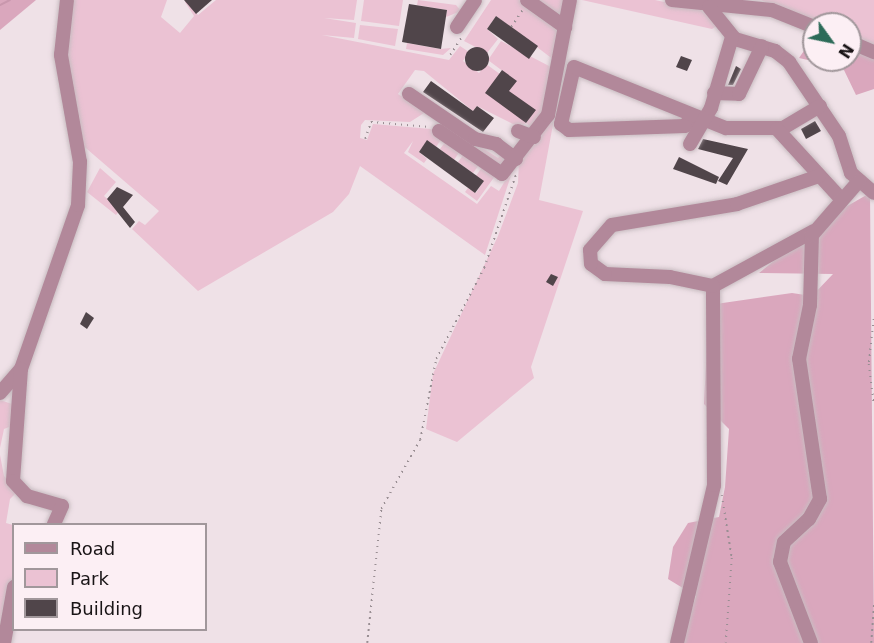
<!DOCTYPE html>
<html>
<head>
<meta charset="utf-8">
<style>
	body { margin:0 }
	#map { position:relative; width:874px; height:643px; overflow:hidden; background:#efe1e7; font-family:"DejaVu Sans",sans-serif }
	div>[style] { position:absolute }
	.green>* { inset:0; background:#ebc2d3 }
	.forest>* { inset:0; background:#daa7bd }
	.stream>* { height:2px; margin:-1px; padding:0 1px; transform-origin:1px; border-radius:1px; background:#c997ad }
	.building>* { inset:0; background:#50454a }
	.round { border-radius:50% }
	.path>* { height:1.5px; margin-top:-0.75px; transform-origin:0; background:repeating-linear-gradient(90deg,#998e93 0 1.5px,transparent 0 6px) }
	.roads { filter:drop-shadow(0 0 2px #c8bcc1) drop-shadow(0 0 2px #c8bcc1) }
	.minor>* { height:14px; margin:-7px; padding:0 7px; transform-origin:7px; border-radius:7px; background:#b2889a }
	span { translate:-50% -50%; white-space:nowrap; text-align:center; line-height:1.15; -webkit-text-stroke:6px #fceff4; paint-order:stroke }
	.legend { position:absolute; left:12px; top:523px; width:195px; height:108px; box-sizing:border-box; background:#fceff4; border:2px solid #a1979b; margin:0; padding:8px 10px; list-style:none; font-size:18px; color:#191416 }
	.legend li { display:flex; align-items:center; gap:12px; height:30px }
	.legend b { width:30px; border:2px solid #a1979b }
	.north { position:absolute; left:802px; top:12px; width:60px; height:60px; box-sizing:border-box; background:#fceff4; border:2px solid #a1979b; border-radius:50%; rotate:123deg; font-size:16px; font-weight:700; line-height:24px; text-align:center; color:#191416 }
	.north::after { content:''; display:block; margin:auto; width:21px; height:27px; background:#2c6b58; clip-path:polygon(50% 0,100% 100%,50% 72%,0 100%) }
</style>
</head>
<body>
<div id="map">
	<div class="green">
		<i style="clip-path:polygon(72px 0,167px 0,161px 17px,180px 33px,194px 16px,185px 2px,186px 0,198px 15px,216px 0,357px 0,354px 20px,324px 18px,356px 23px,354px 38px,322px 35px,449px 60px,460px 46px,469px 52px,463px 61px,479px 73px,486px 64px,511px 82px,509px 91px,516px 81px,488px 60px,501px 41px,551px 67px,546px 108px,534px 129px,526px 123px,519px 127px,477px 106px,473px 111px,424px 71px,415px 70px,398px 94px,498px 158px,502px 154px,507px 158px,503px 167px,424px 113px,410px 122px,365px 120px,361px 125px,360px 138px,367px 140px,373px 124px,431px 129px,442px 138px,436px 147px,427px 141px,419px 152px,427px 159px,424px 163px,408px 152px,413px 141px,404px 153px,477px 204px,491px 186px,499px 191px,514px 166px,485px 255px,360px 166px,349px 194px,333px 212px,198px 291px,132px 229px,139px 221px,145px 225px,159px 211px,80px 143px,65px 55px)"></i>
		<i style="clip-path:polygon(364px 0,403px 0,399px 26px,361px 21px)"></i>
		<i style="clip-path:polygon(418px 0,456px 5px,461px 11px,446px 17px,447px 10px,417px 5px)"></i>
		<i style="clip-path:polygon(491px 0,519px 0,559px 29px,554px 60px,496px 16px,487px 29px,498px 39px,487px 53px,464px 41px)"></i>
		<i style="clip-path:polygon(539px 0,566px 0,562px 18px,538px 3px)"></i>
		<i style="clip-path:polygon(576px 0,539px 200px,583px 211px,531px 367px,534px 378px,457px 442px,426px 429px,433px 374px,498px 236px,518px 183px,519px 160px,552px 118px)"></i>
		<i style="clip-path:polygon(582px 0,655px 0,701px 10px,718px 25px,712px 29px)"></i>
		<i style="clip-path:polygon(761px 0,874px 0,874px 46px,850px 36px,850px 24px,817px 24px)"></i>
		<i style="clip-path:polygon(360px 25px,398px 29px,395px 46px,358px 39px)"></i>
		<i style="clip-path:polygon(407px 43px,440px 49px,451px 48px,443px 55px,406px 49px)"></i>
		<i style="clip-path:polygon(446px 141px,460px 151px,454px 160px,440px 149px)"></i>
		<i style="clip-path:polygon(464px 154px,479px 165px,473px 173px,458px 162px)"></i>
		<i style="clip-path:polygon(482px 167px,495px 176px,477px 201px,465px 192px,468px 188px,476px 193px,483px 182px,476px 176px)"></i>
		<i style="clip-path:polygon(100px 168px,116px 182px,104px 196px,120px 210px,116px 215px,87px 192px)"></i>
		<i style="clip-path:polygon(0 400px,15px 405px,14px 425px,4px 429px,0 448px)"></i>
		<i style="clip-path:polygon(0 455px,4px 476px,18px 491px,10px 499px,6px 523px,13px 525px,14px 583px,0 643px)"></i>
	</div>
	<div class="forest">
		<i style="clip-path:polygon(0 0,36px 0,0 30px)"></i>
		<i style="clip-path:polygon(814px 36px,814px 60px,850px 60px,850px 46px,874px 57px,874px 89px,856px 95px,843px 68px,799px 58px)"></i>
		<i style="clip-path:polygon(870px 193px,874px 643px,681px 643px,696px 596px,668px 579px,673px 547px,688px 523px,719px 517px,725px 487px,729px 429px,704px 404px,709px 305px,792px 293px,812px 296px,833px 274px,759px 273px,828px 217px)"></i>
	</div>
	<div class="stream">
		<i style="left:0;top:5px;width:11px;rotate:-27deg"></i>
	</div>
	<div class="building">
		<i style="clip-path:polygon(184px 0,212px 0,196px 14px)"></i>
		<i style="clip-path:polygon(409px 4px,447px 10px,441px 49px,402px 42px)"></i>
		<i style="clip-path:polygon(496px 16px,538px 46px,529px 59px,487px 29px)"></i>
		<i class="round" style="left:465px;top:47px;width:24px;height:24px"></i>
		<i style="clip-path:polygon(681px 56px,692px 60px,687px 71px,676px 67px)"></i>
		<i style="clip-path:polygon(736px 66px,741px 69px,733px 85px,728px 85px)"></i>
		<i style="clip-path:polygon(502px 70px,517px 81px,509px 91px,536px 110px,526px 123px,485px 93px)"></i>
		<i style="clip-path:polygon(431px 81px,473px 111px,477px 106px,494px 118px,483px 132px,423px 92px)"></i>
		<i style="clip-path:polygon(815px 121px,821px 131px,806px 139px,801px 129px)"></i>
		<i style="clip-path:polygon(703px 139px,748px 149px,727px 185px,718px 181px,733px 158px,698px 149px)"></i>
		<i style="clip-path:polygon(427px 140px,484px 181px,475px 193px,419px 152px)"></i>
		<i style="clip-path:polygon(679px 157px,719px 177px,716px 184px,673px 169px)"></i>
		<i style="clip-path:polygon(117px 187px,133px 195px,123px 207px,135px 222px,130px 228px,107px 199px)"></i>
		<i style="clip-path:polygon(551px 274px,558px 277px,553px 286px,546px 282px)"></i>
		<i style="clip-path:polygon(86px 312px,94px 318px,87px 329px,80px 324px)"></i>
	</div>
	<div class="path">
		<i style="left:511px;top:27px;width:22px;rotate:-56deg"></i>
		<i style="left:450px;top:55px;width:20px;rotate:-57deg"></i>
		<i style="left:365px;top:139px;width:18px;rotate:-71deg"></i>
		<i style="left:371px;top:122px;width:59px;rotate:4.8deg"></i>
		<i style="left:874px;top:319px;width:45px;rotate:96.3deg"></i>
		<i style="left:869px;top:364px;width:41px;rotate:83deg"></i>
		<i style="left:722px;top:495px;width:64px;rotate:81deg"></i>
		<i style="left:732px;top:558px;width:85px;rotate:94deg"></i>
		<i style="left:367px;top:643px;width:135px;rotate:-84deg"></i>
		<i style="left:381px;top:509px;width:79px;rotate:-60.5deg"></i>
		<i style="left:420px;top:440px;width:83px;rotate:-78.8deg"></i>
		<i style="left:436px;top:359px;width:103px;rotate:-62.2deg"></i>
		<i style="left:484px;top:268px;width:99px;rotate:-71.2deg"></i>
		<i style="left:871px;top:643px;width:41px;rotate:-85.8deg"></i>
	</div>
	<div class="roads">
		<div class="minor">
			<i style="left:527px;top:0;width:47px;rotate:35.4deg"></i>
			<i style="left:672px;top:0;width:100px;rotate:5.7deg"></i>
			<i style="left:772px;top:10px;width:45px;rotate:22deg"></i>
			<i style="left:709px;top:7px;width:41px;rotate:50.9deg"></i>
			<i style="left:735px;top:39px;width:42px;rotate:16.7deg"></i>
			<i style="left:775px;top:51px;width:18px;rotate:38deg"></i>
			<i style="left:789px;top:62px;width:89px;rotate:56deg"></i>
			<i style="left:839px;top:136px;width:39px;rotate:72deg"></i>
			<i style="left:851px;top:173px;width:30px;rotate:41deg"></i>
			<i style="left:457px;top:27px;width:32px;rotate:-56deg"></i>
			<i style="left:850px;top:42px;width:26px;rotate:23deg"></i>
			<i style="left:714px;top:93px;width:25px;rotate:2deg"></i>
			<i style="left:739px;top:94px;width:53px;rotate:-64.4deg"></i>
			<i style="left:409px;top:94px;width:80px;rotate:34.3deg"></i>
			<i style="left:475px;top:139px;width:22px;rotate:13deg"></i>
			<i style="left:496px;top:144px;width:25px;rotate:37deg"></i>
			<i style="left:692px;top:116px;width:12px;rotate:125deg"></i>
			<i style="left:685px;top:126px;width:116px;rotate:178deg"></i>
			<i style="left:569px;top:130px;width:10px;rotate:-143deg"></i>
			<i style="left:561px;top:124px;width:58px;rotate:-77.2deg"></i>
			<i style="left:574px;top:67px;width:164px;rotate:21.9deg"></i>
			<i style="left:726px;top:128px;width:57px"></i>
			<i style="left:783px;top:128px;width:43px;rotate:-30.7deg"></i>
			<i style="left:777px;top:129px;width:96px;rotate:47.5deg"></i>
			<i style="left:439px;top:131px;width:76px;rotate:34.3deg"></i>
			<i style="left:502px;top:174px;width:75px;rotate:-52.1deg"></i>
			<i style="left:548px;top:115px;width:117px;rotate:-79.2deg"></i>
			<i style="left:518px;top:131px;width:17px;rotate:21deg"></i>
			<i style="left:690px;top:144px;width:42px;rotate:-59.7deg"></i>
			<i style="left:711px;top:108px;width:74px;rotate:-73.5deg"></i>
			<i style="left:713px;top:286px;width:115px;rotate:-28.6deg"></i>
			<i style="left:21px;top:369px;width:174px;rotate:-70.8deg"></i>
			<i style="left:78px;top:205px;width:43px;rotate:-87.3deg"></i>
			<i style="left:80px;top:162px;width:109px;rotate:-100.1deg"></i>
			<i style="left:61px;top:55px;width:55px;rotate:-83.8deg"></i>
			<i style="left:0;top:393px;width:32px;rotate:-49deg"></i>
			<i style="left:21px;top:369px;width:112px;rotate:94.1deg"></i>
			<i style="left:13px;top:481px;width:21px;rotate:47deg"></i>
			<i style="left:27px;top:496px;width:36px;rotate:16deg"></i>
			<i style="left:62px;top:506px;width:20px;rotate:114deg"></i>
			<i style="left:4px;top:643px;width:57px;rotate:-79.9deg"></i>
			<i style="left:677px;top:643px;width:162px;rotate:-76.8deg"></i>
			<i style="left:714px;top:485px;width:199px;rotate:-90.3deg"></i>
			<i style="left:713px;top:286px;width:44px;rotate:-168.2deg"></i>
			<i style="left:670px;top:277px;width:65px;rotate:-177.4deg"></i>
			<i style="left:605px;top:274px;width:17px;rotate:-144deg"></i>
			<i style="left:591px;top:264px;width:14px;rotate:-94deg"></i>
			<i style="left:590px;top:250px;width:33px;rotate:-49deg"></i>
			<i style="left:612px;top:225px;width:127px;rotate:-9.5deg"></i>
			<i style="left:737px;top:204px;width:87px;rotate:-18.9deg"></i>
			<i style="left:811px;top:643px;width:87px;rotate:-110.9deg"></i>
			<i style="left:780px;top:562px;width:20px;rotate:-79deg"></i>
			<i style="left:784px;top:542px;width:34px;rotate:-43deg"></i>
			<i style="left:809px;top:519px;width:23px;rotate:-61deg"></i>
			<i style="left:820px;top:499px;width:142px;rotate:-98.5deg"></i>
			<i style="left:799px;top:359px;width:55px;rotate:-78.5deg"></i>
			<i style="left:810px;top:305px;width:70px;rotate:-88.4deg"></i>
			<i style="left:812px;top:235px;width:72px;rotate:-49deg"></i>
		</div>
	</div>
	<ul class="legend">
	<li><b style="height:8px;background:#b2889a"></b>Road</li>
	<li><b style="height:16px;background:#ebc2d3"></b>Park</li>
	<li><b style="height:16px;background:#50454a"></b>Building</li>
	</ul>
	<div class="north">N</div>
</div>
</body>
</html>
